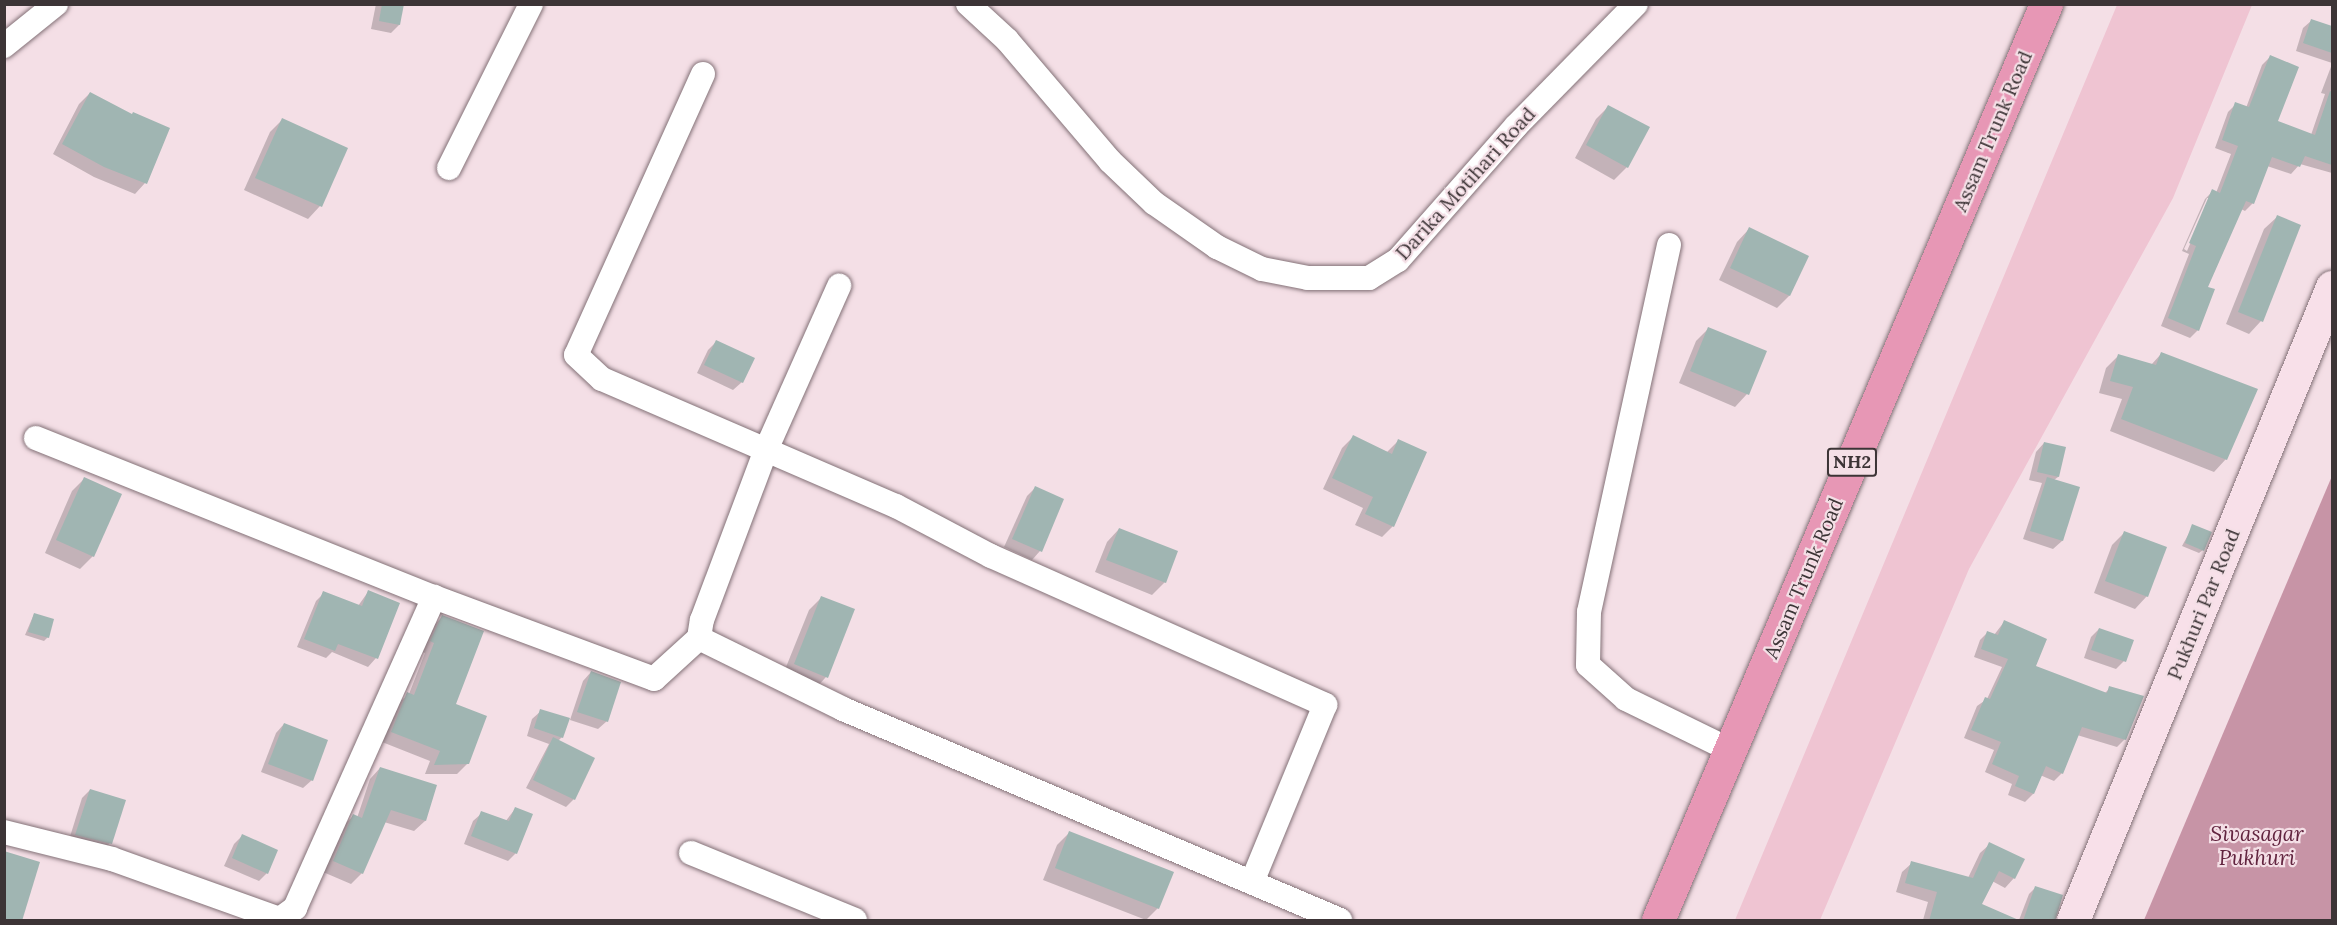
<!DOCTYPE html>
<html>
<head>
<meta charset="utf-8">
<style>
	body { margin:0 }
	#map { position:relative; width:2337px; height:925px; overflow:hidden; background:#f4dfe6; font-family:Lora,serif }
	div>[style] { position:absolute }
	.green>* { inset:0; background:#efc4d2 }
	.water>* { inset:0; background:#c794a6 }
	.shadow>* { inset:0; background:#0003 }
	.building>* { inset:0; background:#a0b5b2 }
	.roads { filter:drop-shadow(0 0 2px #837177) drop-shadow(0 0 2px #837177) }
	.street>* { height:24px; margin:-12px; padding:0 12px; transform-origin:12px; border-radius:12px; background:#fff }
	.secondary>* { height:33px; margin:-16.5px; padding:0 16.5px; transform-origin:16.5px; border-radius:16.5px; background:#f8e0e9 }
	.highway>* { height:33px; margin:-16.5px; padding:0 16.5px; transform-origin:16.5px; border-radius:16.5px; background:#e797b5 }
	span { translate:-50% -50%; white-space:nowrap; text-align:center; line-height:1.15; -webkit-text-stroke:4.5px #f4dfe6; paint-order:stroke }
	.shield-label span { padding:2px 4px; background:#f4dfe6; border:2px solid; border-radius:4px; -webkit-text-stroke-width:0 }
	.shield-label { font-size:18px; color:#3c3436; font-weight:700 }
	.street-label { font-size:20px; color:#3c3436 }
	.water-label { font-size:21px; color:#62243f; font-style:italic }
	.frame { position:absolute; inset:0; border:6px solid #3c3436; pointer-events:none }
</style>
</head>
<body>
<div id="map">
	<div class="green">
		<i style="clip-path:polygon(2117px 5px,2252px 5px,2173px 198px,1969px 569px,1820px 920px,1735px 920px)"></i>
	</div>
	<div class="water">
		<i style="clip-path:polygon(2332px 476px,2332px 920px,2144px 920px)"></i>
	</div>
	<div class="shadow">
		<i style="clip-path:polygon(376px 4px,403px 4px,399px 25px,391px 33px,371px 29px)"></i>
		<i style="clip-path:polygon(2311px 21px,2332px 28px,2332px 63px,2296px 51px,2303px 28px)"></i>
		<i style="clip-path:polygon(evenodd,2270px 57px,2276px 122px,2311px 135px,2325px 94px,2321px 93px,2332px 64px,2332px 173px,2300px 164px,2291px 174px,2267px 166px,2253px 203px,2245px 211px,2241px 209px,2206px 287px,2198px 330px,2190px 338px,2161px 326px,2189px 254px,2182px 251px,2205px 199px,2213px 191px,2216px 193px,2231px 154px,2215px 148px,2228px 112px,2236px 104px,2246px 108px,2262px 65px,2270px 57px,2207px 198px,2210px 198px,2187px 251px,2184px 249px,2207px 198px)"></i>
		<i style="clip-path:polygon(90px 93px,131px 116px,168px 128px,145px 183px,135px 194px,94px 177px,53px 154px,79px 104px)"></i>
		<i style="clip-path:polygon(1608px 107px,1627px 167px,1614px 180px,1575px 158px,1596px 119px)"></i>
		<i style="clip-path:polygon(282px 120px,346px 148px,320px 206px,308px 219px,244px 190px,270px 132px)"></i>
		<i style="clip-path:polygon(2277px 217px,2261px 321px,2249px 334px,2226px 324px,2264px 229px)"></i>
		<i style="clip-path:polygon(1749px 229px,1807px 257px,1789px 296px,1777px 308px,1719px 280px,1737px 242px)"></i>
		<i style="clip-path:polygon(1709px 328px,1747px 394px,1735px 407px,1679px 383px,1696px 341px)"></i>
		<i style="clip-path:polygon(716px 342px,742px 382px,733px 390px,697px 373px,708px 350px)"></i>
		<i style="clip-path:polygon(2161px 354px,2226px 459px,2214px 472px,2110px 431px,2122px 399px,2099px 393px,2106px 368px,2118px 356px,2151px 365px)"></i>
		<i style="clip-path:polygon(1353px 437px,1387px 452px,1398px 441px,1393px 526px,1382px 537px,1355px 525px,1363px 508px,1323px 489px,1342px 448px)"></i>
		<i style="clip-path:polygon(2044px 443px,2064px 448px,2058px 477px,2054px 480px,2078px 488px,2062px 541px,2053px 549px,2023px 539px,2042px 483px,2029px 480px,2036px 452px)"></i>
		<i style="clip-path:polygon(85px 478px,93px 556px,80px 569px,45px 553px,72px 491px)"></i>
		<i style="clip-path:polygon(1035px 488px,1062px 500px,1040px 551px,1032px 560px,1004px 547px,1027px 496px)"></i>
		<i style="clip-path:polygon(2193px 526px,2203px 550px,2199px 553px,2182px 546px)"></i>
		<i style="clip-path:polygon(1119px 529px,1176px 552px,1165px 582px,1152px 595px,1095px 572px,1107px 542px)"></i>
		<i style="clip-path:polygon(2125px 532px,2147px 596px,2135px 609px,2094px 593px,2112px 545px)"></i>
		<i style="clip-path:polygon(368px 592px,398px 603px,376px 658px,368px 667px,332px 652px,326px 658px,297px 647px,316px 601px,324px 593px,358px 606px)"></i>
		<i style="clip-path:polygon(821px 598px,826px 677px,814px 690px,782px 677px,809px 610px)"></i>
		<i style="clip-path:polygon(34px 614px,48px 637px,44px 641px,25px 635px)"></i>
		<i style="clip-path:polygon(442px 617px,454px 705px,468px 763px,457px 774px,425px 774px,430px 761px,382px 742px,397px 704px,409px 694px,425px 653px,421px 652px,432px 627px)"></i>
		<i style="clip-path:polygon(2004px 622px,2034px 667px,2104px 694px,2110px 688px,2125px 739px,2117px 747px,2077px 735px,2062px 773px,2054px 781px,2040px 775px,2033px 794px,2025px 802px,2008px 795px,2012px 784px,1985px 772px,1994px 750px,1964px 738px,1977px 706px,1987px 699px,2002px 667px,1974px 657px,1980px 640px,1988px 632px,1994px 635px)"></i>
		<i style="clip-path:polygon(2099px 629px,2124px 661px,2116px 669px,2084px 658px,2091px 637px)"></i>
		<i style="clip-path:polygon(591px 672px,607px 721px,598px 729px,570px 720px,583px 681px)"></i>
		<i style="clip-path:polygon(541px 711px,562px 737px,558px 741px,574px 799px,566px 807px,526px 788px,549px 744px,527px 736px,532px 719px)"></i>
		<i style="clip-path:polygon(284px 724px,312px 780px,303px 788px,261px 772px,276px 733px)"></i>
		<i style="clip-path:polygon(380px 768px,436px 786px,425px 821px,414px 831px,384px 822px,362px 873px,351px 884px,323px 872px,342px 827px,353px 816px,357px 818px,370px 779px)"></i>
		<i style="clip-path:polygon(90px 790px,110px 843px,102px 852px,68px 843px,82px 798px)"></i>
		<i style="clip-path:polygon(515px 809px,516px 853px,508px 861px,464px 844px,473px 821px,482px 813px,505px 822px)"></i>
		<i style="clip-path:polygon(1070px 832px,1158px 908px,1146px 920px,1043px 880px,1057px 845px)"></i>
		<i style="clip-path:polygon(242px 836px,267px 873px,259px 881px,224px 866px,234px 844px)"></i>
		<i style="clip-path:polygon(1990px 844px,2014px 878px,2005px 888px,1992px 881px,1980px 905px,2008px 920px,1923px 920px,1928px 902px,1896px 892px,1902px 872px,1912px 863px,1968px 878px,1980px 853px)"></i>
		<i style="clip-path:polygon(2036px 887px,2051px 920px,2019px 920px,2029px 894px)"></i>
	</div>
	<div class="building">
		<i style="clip-path:polygon(382px 4px,404px 4px,400px 25px,379px 21px)"></i>
		<i style="clip-path:polygon(2311px 19px,2332px 26px,2332px 53px,2303px 43px)"></i>
		<i style="clip-path:polygon(2270px 55px,2299px 67px,2278px 121px,2315px 135px,2330px 91px,2332px 92px,2332px 165px,2305px 156px,2300px 167px,2272px 157px,2254px 204px,2246px 201px,2208px 287px,2215px 289px,2199px 331px,2168px 318px,2196px 246px,2189px 243px,2212px 189px,2220px 193px,2238px 146px,2222px 140px,2235px 102px,2249px 107px)"></i>
		<i style="clip-path:polygon(90px 92px,132px 114px,133px 112px,170px 128px,147px 184px,104px 167px,62px 144px)"></i>
		<i style="clip-path:polygon(1608px 105px,1650px 127px,1628px 168px,1586px 145px)"></i>
		<i style="clip-path:polygon(282px 118px,348px 148px,322px 207px,255px 178px)"></i>
		<i style="clip-path:polygon(2277px 215px,2301px 225px,2263px 322px,2238px 312px)"></i>
		<i style="clip-path:polygon(1749px 227px,1809px 256px,1790px 296px,1730px 268px)"></i>
		<i style="clip-path:polygon(1708px 327px,1767px 351px,1749px 395px,1690px 371px)"></i>
		<i style="clip-path:polygon(716px 340px,755px 358px,743px 383px,704px 365px)"></i>
		<i style="clip-path:polygon(2161px 352px,2258px 389px,2227px 460px,2121px 419px,2133px 387px,2110px 381px,2118px 354px,2156px 365px)"></i>
		<i style="clip-path:polygon(1353px 435px,1392px 454px,1398px 439px,1427px 452px,1394px 527px,1365px 514px,1373px 497px,1332px 478px)"></i>
		<i style="clip-path:polygon(2044px 442px,2066px 447px,2059px 477px,2037px 472px)"></i>
		<i style="clip-path:polygon(84px 477px,122px 494px,94px 557px,56px 540px)"></i>
		<i style="clip-path:polygon(2047px 477px,2080px 487px,2063px 541px,2030px 531px)"></i>
		<i style="clip-path:polygon(1035px 486px,1064px 499px,1042px 552px,1012px 539px)"></i>
		<i style="clip-path:polygon(2192px 524px,2212px 532px,2204px 551px,2185px 543px)"></i>
		<i style="clip-path:polygon(1119px 528px,1178px 551px,1166px 583px,1106px 560px)"></i>
		<i style="clip-path:polygon(2124px 531px,2167px 547px,2148px 597px,2105px 581px)"></i>
		<i style="clip-path:polygon(368px 590px,400px 603px,378px 659px,338px 644px,335px 651px,304px 639px,323px 591px,362px 606px)"></i>
		<i style="clip-path:polygon(821px 596px,855px 609px,828px 678px,794px 664px)"></i>
		<i style="clip-path:polygon(34px 613px,54px 619px,49px 638px,28px 632px)"></i>
		<i style="clip-path:polygon(442px 615px,484px 631px,456px 704px,487px 716px,469px 764px,434px 765px,440px 751px,391px 732px,407px 692px,414px 695px,434px 643px,430px 641px)"></i>
		<i style="clip-path:polygon(2004px 620px,2047px 639px,2036px 666px,2107px 693px,2109px 686px,2144px 696px,2126px 740px,2082px 727px,2063px 774px,2046px 766px,2034px 794px,2015px 786px,2019px 776px,1992px 764px,2001px 742px,1971px 730px,1985px 697px,1990px 699px,2008px 659px,1981px 649px,1987px 631px,1998px 635px)"></i>
		<i style="clip-path:polygon(2099px 628px,2134px 640px,2126px 662px,2091px 650px)"></i>
		<i style="clip-path:polygon(591px 671px,621px 682px,608px 722px,577px 712px)"></i>
		<i style="clip-path:polygon(540px 709px,570px 718px,563px 738px,534px 728px)"></i>
		<i style="clip-path:polygon(284px 723px,328px 740px,313px 781px,268px 764px)"></i>
		<i style="clip-path:polygon(553px 737px,595px 758px,575px 800px,533px 780px)"></i>
		<i style="clip-path:polygon(380px 767px,437px 785px,426px 821px,391px 810px,363px 874px,333px 861px,353px 814px,362px 818px)"></i>
		<i style="clip-path:polygon(90px 789px,126px 800px,112px 844px,75px 835px)"></i>
		<i style="clip-path:polygon(515px 807px,533px 814px,517px 854px,471px 836px,481px 811px,509px 821px)"></i>
		<i style="clip-path:polygon(1069px 831px,1174px 872px,1159px 909px,1055px 868px)"></i>
		<i style="clip-path:polygon(242px 834px,278px 850px,268px 874px,232px 858px)"></i>
		<i style="clip-path:polygon(1989px 842px,2025px 859px,2015px 879px,1999px 871px,1982px 904px,2021px 921px,1929px 921px,1937px 892px,1905px 883px,1911px 861px,1973px 878px)"></i>
		<i style="clip-path:polygon(4px 851px,40px 862px,22px 921px,4px 921px)"></i>
		<i style="clip-path:polygon(2035px 886px,2063px 895px,2055px 921px,2023px 921px)"></i>
	</div>
	<div class="roads">
		<div class="street">
			<i style="left:968px;top:4px;width:53px;rotate:42.7deg"></i>
			<i style="left:1007px;top:40px;width:159px;rotate:49.6deg"></i>
			<i style="left:1110px;top:161px;width:61px;rotate:43.7deg"></i>
			<i style="left:1154px;top:203px;width:77px;rotate:34.9deg"></i>
			<i style="left:1217px;top:247px;width:50px;rotate:26.1deg"></i>
			<i style="left:1262px;top:269px;width:47px;rotate:11.1deg"></i>
			<i style="left:1308px;top:278px;width:61px"></i>
			<i style="left:1369px;top:278px;width:34px;rotate:-32deg"></i>
			<i style="left:1398px;top:260px;width:179px;rotate:-48.6deg"></i>
			<i style="left:1516px;top:126px;width:171px;rotate:-45.5deg"></i>
			<i style="left:4px;top:46px;width:67px;rotate:-38.9deg"></i>
			<i style="left:703px;top:74px;width:308px;rotate:114.3deg"></i>
			<i style="left:576px;top:355px;width:35px;rotate:43deg"></i>
			<i style="left:602px;top:379px;width:320px;rotate:23.4deg"></i>
			<i style="left:896px;top:506px;width:107px;rotate:27.8deg"></i>
			<i style="left:991px;top:556px;width:366px;rotate:24deg"></i>
			<i style="left:1325px;top:705px;width:191px;rotate:112.4deg"></i>
			<i style="left:449px;top:168px;width:183px;rotate:-63.4deg"></i>
			<i style="left:1669px;top:245px;width:376px;rotate:102.3deg"></i>
			<i style="left:1589px;top:612px;width:53px;rotate:91.1deg"></i>
			<i style="left:1588px;top:665px;width:51px;rotate:41.8deg"></i>
			<i style="left:1626px;top:699px;width:116px;rotate:26.1deg"></i>
			<i style="left:36px;top:438px;width:429px;rotate:21.8deg"></i>
			<i style="left:434px;top:597px;width:235px;rotate:20.4deg"></i>
			<i style="left:654px;top:679px;width:61px;rotate:-42.3deg"></i>
			<i style="left:699px;top:638px;width:18px;rotate:-81deg"></i>
			<i style="left:702px;top:620px;width:182px;rotate:-69.4deg"></i>
			<i style="left:766px;top:450px;width:180px;rotate:-66deg"></i>
			<i style="left:699px;top:638px;width:161px;rotate:26.2deg"></i>
			<i style="left:843px;top:709px;width:540px;rotate:23deg"></i>
			<i style="left:4px;top:832px;width:111px;rotate:14deg"></i>
			<i style="left:112px;top:859px;width:178px;rotate:19.7deg"></i>
			<i style="left:280px;top:919px;width:19px;rotate:-36deg"></i>
			<i style="left:295px;top:908px;width:341px;rotate:-65.9deg"></i>
			<i style="left:691px;top:853px;width:177px;rotate:22.2deg"></i>
		</div>
		<div class="secondary">
			<i style="left:2073px;top:920px;width:684px;rotate:-67.75deg"></i>
		</div>
		<div class="highway">
			<i style="left:1658px;top:920px;width:995px;rotate:-67.04deg"></i>
		</div>
	</div>
	<div class="shield-label">
		<span style="left:1852px;top:462px">NH2</span>
	</div>
	<div class="street-label">
		<span style="left:1992px;top:131px;rotate:-67deg">Assam Trunk Road</span>
		<span style="left:1465px;top:183px;rotate:-48deg">Darika Motihari Road</span>
		<span style="left:1803px;top:578px;rotate:-67deg">Assam Trunk Road</span>
		<span style="left:2203px;top:604px;rotate:-68deg">Pukhuri Par Road</span>
	</div>
	<div class="water-label">
		<span style="left:2257px;top:846px">Sivasagar<br>Pukhuri</span>
	</div>
	<div class="frame"></div>
</div>
</body>
</html>
